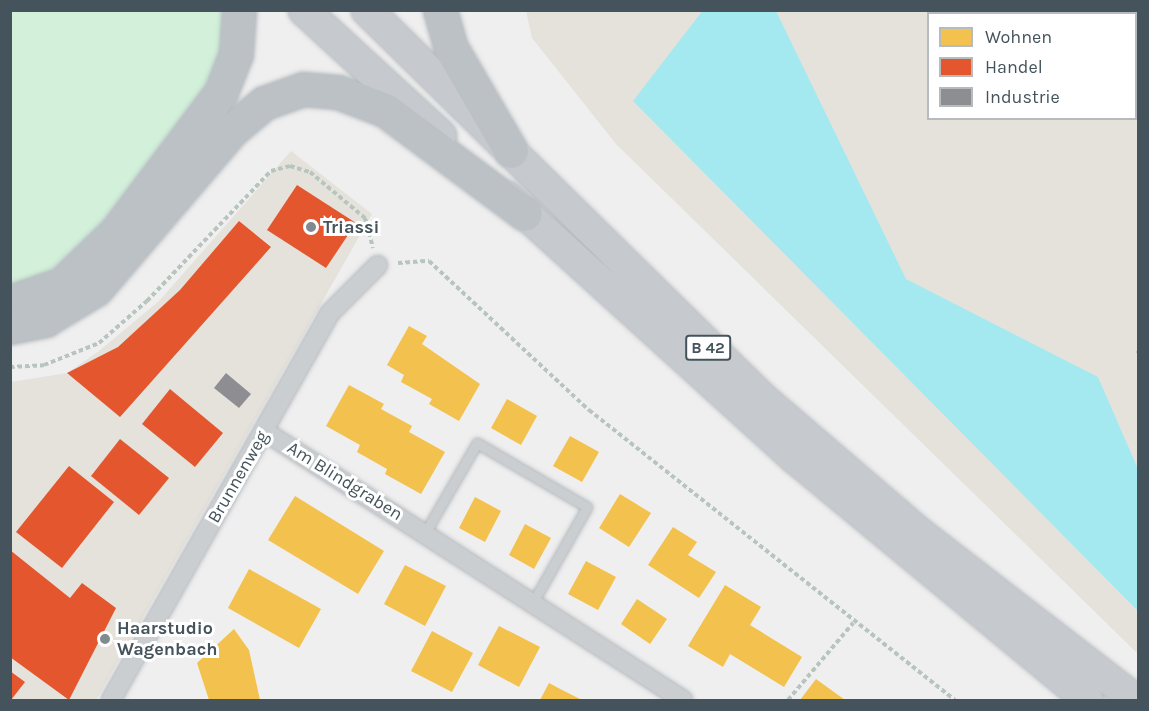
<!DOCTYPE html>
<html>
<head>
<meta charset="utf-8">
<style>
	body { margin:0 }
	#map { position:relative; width:1149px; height:711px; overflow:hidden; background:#f0efef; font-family:Karla,sans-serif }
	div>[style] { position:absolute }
	.commercial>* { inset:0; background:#e5e2dc }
	.green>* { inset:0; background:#d2f0da }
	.water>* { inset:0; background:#a4e9f0 }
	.homes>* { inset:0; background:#f2c14e }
	.shops>* { inset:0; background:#e4572e }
	.industry>* { inset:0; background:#8d8d92 }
	.path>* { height:4px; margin-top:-2px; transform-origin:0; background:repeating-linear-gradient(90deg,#b8c5bf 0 4.5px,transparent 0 7.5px) }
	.roads { filter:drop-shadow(0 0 2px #b4babf) drop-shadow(0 0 2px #b4babf) }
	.service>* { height:9px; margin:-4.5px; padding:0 4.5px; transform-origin:4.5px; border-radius:4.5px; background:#cbced0 }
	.minor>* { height:18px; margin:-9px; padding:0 9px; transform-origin:9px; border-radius:9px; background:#cbced0 }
	.primary>* { height:30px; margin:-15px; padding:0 15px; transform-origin:15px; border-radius:15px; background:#c6cace }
	.motorway>* { height:33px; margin:-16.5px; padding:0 16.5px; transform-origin:16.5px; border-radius:16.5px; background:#bbc1c5 }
	.dots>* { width:16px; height:16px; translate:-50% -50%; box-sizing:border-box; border:3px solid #fff; border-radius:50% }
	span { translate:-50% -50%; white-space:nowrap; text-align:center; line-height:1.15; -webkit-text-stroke:6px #fff; paint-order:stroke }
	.shield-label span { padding:2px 4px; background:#fff; border:2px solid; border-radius:4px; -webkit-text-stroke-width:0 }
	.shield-label { font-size:16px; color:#45545c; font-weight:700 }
	.poi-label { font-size:18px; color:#45545c; font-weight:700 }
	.left { translate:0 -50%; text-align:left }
	.street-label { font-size:18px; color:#45545c }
	.frame { position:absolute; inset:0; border:12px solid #45545c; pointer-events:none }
	.legend { position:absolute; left:927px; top:12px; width:210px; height:108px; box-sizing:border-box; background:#fff; border:2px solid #b5bbbe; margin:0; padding:8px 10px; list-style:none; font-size:18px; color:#45545c }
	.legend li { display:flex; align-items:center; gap:12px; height:30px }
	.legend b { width:30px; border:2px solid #b5bbbe }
</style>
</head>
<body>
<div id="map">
	<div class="commercial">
		<i style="clip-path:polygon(evenodd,526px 11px,1138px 11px,1138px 654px,616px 144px,532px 38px,526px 11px,928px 14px,1136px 14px,1136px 118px,928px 118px,928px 14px)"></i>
		<i style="clip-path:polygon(291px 151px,372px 214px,96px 700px,11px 700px,11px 382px,67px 373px,99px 351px,159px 301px)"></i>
	</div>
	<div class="green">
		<i style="clip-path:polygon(11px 11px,226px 11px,223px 58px,204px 94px,84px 247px,41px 278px,11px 286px)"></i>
	</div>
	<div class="water">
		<i style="clip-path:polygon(703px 10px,776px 11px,906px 279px,1098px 377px,1138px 469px,1138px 611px,633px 101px)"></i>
	</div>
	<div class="homes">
		<i style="clip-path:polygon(409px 326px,427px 336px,422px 344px,480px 384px,459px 421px,429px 404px,432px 399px,401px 382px,404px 375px,387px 365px)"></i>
		<i style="clip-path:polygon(349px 385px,384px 404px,381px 409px,412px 426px,409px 432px,445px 452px,421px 494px,385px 474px,387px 469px,357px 452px,360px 445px,326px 426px)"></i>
		<i style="clip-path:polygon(507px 399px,537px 416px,521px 445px,491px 428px)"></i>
		<i style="clip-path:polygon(570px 436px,599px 452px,582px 482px,553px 466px)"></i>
		<i style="clip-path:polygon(620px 494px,651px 513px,629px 547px,599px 528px)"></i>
		<i style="clip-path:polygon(295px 496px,384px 551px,358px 594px,268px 540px)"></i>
		<i style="clip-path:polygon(475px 497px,501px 511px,485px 542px,459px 528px)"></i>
		<i style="clip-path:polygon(525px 524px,551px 538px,534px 569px,509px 555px)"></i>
		<i style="clip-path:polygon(673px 527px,697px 542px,688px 555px,716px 572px,699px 598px,648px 565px)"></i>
		<i style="clip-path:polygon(586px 561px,616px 577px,598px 610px,568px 594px)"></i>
		<i style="clip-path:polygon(405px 565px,446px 586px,425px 626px,384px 604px)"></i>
		<i style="clip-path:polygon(249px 569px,321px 609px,299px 648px,228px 608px)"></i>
		<i style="clip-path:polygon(725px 585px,761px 607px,750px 625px,802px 657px,784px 687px,730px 654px,723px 667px,688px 646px)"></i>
		<i style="clip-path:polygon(637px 599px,667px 619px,650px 644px,621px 624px)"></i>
		<i style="clip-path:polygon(499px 626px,540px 647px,519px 687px,478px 665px)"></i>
		<i style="clip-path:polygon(234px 629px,249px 650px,260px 700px,209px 700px,197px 663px)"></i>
		<i style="clip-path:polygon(432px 631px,473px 653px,452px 692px,411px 671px)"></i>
		<i style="clip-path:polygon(816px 679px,845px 700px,800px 700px)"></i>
		<i style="clip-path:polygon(549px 683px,564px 691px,582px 700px,540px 700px)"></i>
	</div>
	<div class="shops">
		<i style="clip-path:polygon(297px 185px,356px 223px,326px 268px,267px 230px)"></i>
		<i style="clip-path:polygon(239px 221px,271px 247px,120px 417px,67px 373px,118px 347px,180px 290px)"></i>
		<i style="clip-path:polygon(170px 389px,223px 433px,195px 467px,142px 424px)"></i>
		<i style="clip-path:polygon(120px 439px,169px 478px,139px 515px,91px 476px)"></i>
		<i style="clip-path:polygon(69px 466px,114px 502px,62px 568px,16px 532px)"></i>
		<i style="clip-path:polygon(10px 550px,70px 598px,82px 583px,116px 608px,69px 700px,10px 657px)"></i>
		<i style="clip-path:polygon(10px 671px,25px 682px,11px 700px,10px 700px)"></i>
	</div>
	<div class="industry">
		<i style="clip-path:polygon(226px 373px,251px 394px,239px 408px,214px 388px)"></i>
	</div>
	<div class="path">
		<i style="left:1123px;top:10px;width:7px;rotate:34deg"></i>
		<i style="left:1136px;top:17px;width:2px;rotate:27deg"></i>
		<i style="left:398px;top:263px;width:31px;rotate:-4deg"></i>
		<i style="left:429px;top:261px;width:219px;rotate:43deg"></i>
		<i style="left:589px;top:410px;width:467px;rotate:38.4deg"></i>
		<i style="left:1138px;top:353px;width:2px;rotate:-90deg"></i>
		<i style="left:10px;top:367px;width:34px;rotate:-3deg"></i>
		<i style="left:44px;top:365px;width:59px;rotate:-21.8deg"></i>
		<i style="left:99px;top:343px;width:64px;rotate:-41.2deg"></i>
		<i style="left:147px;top:301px;width:180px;rotate:-46.4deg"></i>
		<i style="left:271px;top:171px;width:20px;rotate:-15deg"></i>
		<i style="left:290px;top:166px;width:21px;rotate:17deg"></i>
		<i style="left:310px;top:172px;width:72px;rotate:39.9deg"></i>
		<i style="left:365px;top:218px;width:31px;rotate:75deg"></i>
		<i style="left:788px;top:700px;width:101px;rotate:-49.8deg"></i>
	</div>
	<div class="roads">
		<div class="service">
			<i style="left:426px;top:531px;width:102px;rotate:-59.9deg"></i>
			<i style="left:477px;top:443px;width:127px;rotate:30.2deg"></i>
			<i style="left:587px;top:507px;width:109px;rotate:119.6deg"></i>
		</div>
		<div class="minor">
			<i style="left:264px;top:431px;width:498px;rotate:32.7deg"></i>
			<i style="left:111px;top:700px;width:443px;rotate:-60.5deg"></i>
			<i style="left:329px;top:314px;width:69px;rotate:-45deg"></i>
		</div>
		<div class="primary">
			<i style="left:304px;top:10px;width:186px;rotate:42.6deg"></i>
			<i style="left:367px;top:10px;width:555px;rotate:44.49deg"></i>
			<i style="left:763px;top:399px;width:204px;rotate:40.6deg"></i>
			<i style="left:918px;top:532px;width:274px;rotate:37.7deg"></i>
			<i style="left:507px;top:197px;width:389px;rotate:42.2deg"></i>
			<i style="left:795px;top:458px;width:380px;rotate:39.6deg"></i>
		</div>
		<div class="motorway">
			<i style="left:440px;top:10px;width:40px;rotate:74deg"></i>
			<i style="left:451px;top:48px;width:119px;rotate:59.8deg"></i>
			<i style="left:10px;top:302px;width:55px;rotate:-19.1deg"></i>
			<i style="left:62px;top:284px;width:75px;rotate:-43.9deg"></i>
			<i style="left:116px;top:232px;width:175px;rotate:-53.1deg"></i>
			<i style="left:221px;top:92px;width:41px;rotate:-68.5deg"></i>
			<i style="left:236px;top:54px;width:44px;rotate:-86.1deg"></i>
			<i style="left:10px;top:327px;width:36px;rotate:-11deg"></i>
			<i style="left:45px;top:320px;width:60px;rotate:-31.3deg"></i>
			<i style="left:96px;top:289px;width:209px;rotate:-49.5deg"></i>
			<i style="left:232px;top:130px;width:42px;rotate:-40.2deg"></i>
			<i style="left:264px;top:103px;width:41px;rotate:-19.7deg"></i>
			<i style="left:303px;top:89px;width:35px;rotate:5deg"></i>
			<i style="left:338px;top:92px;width:50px;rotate:21deg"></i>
			<i style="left:385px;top:110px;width:174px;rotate:36.6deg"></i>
		</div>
	</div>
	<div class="dots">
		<i style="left:311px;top:227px;background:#818a8f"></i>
		<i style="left:105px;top:639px;background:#818a8f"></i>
	</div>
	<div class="shield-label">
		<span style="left:708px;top:348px">B 42</span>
	</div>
	<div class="poi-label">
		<span class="left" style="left:323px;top:227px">Triassi</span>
		<span class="left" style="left:117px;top:639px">Haarstudio<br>Wagenbach</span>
	</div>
	<div class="street-label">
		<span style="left:238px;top:477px;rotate:-60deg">Brunnenweg</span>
		<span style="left:345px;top:481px;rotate:32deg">Am Blindgraben</span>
	</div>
	<div class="frame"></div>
	<ul class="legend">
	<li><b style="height:16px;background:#f2c14e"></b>Wohnen</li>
	<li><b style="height:16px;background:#e4572e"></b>Handel</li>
	<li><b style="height:16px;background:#8d8d92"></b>Industrie</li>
	</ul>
</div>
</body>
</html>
